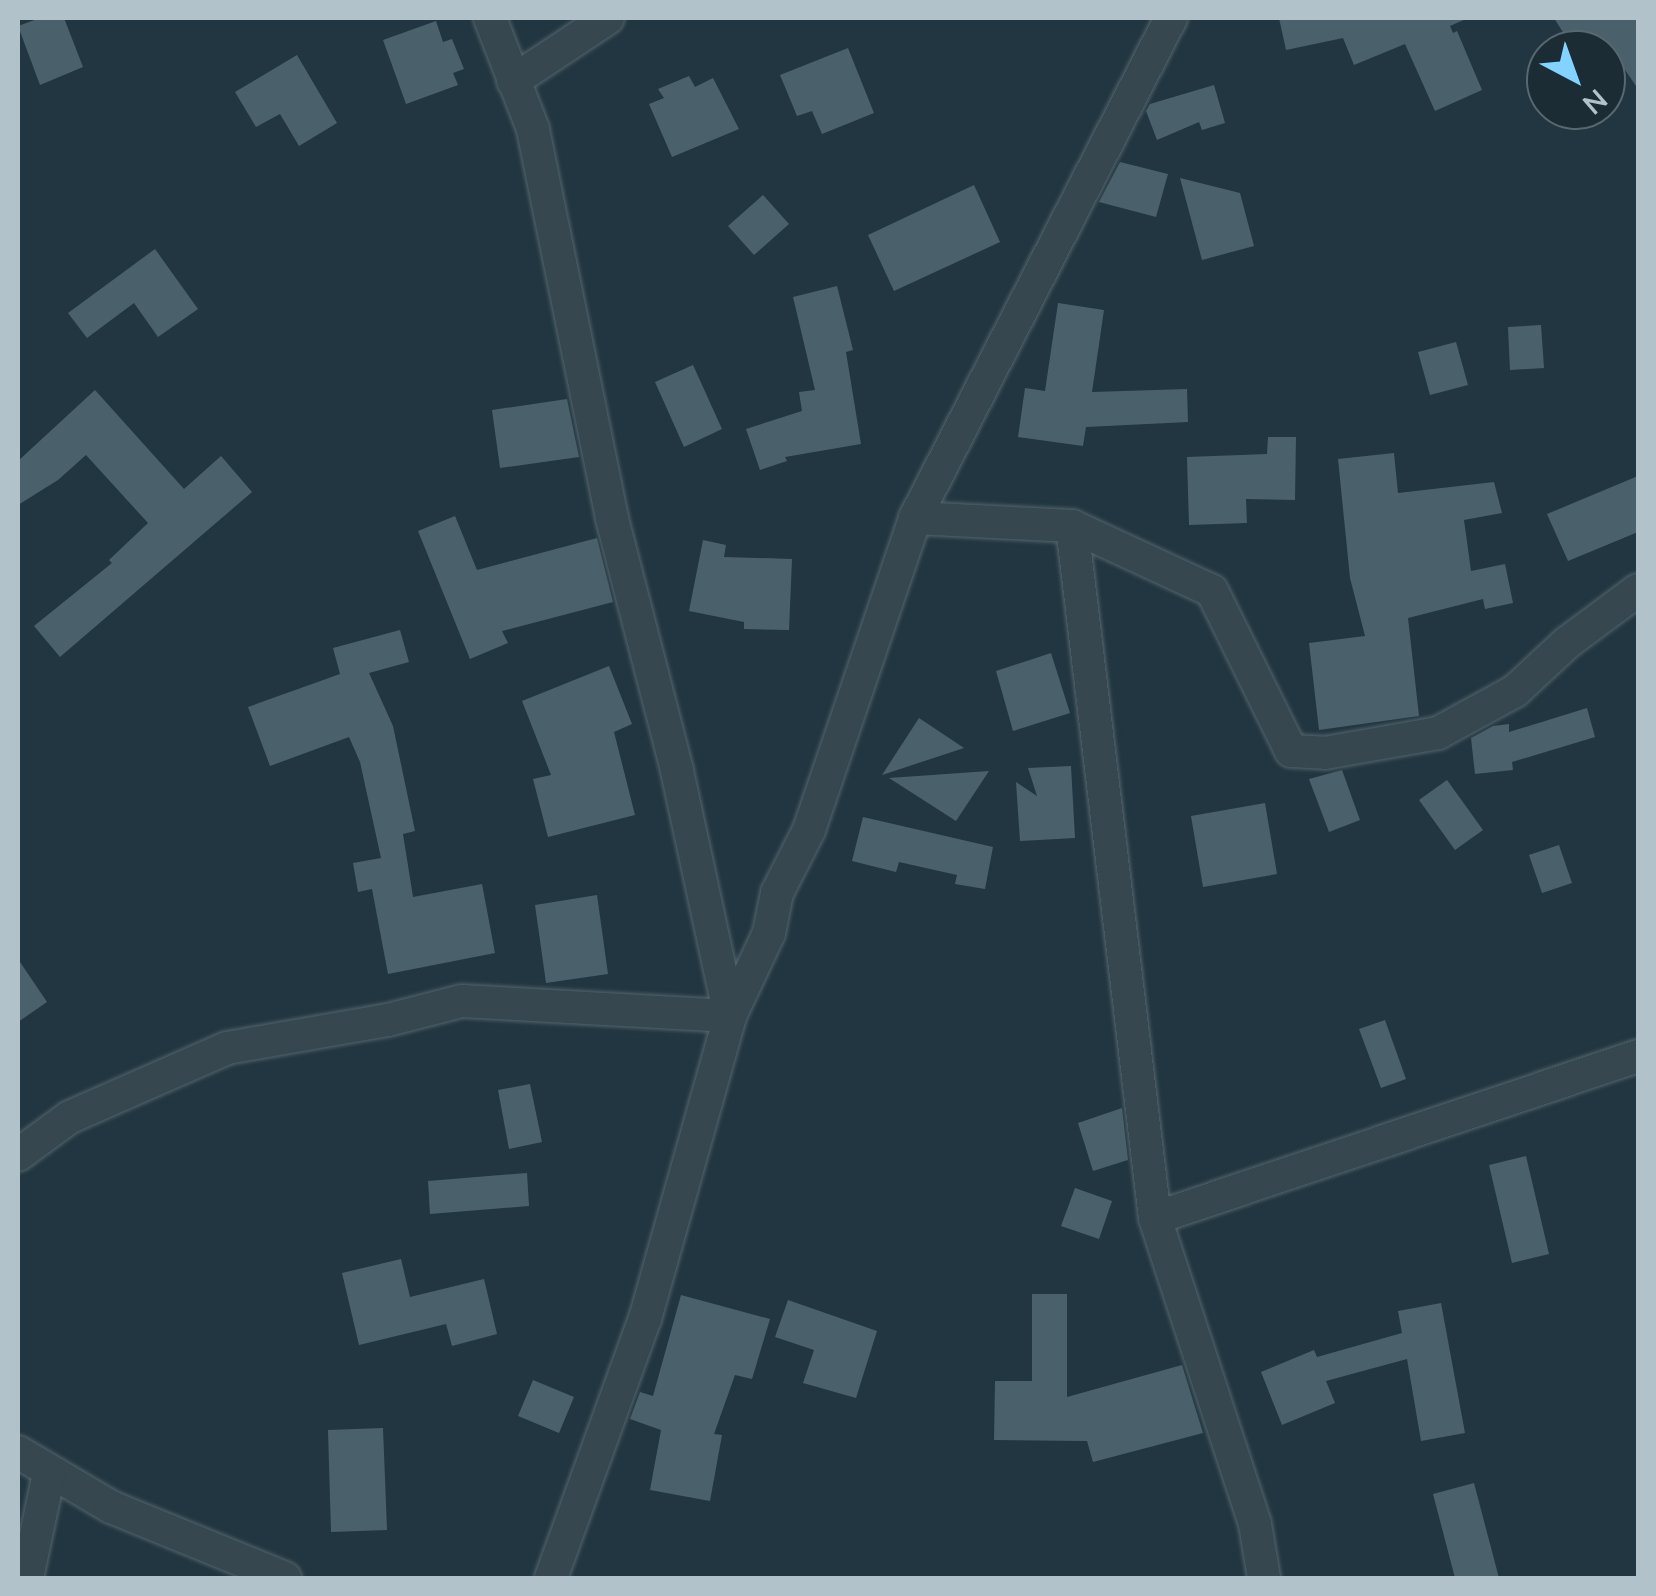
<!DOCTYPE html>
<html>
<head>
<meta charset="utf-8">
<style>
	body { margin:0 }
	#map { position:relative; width:1656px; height:1596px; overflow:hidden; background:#213640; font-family:"Nunito Sans",sans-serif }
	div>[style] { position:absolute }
	.building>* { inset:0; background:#4a616b }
	.roads { filter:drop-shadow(0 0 2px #54656d) drop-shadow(0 0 2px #54656d) }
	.street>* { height:32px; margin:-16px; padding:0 16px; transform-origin:16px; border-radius:16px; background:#36474f }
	span { translate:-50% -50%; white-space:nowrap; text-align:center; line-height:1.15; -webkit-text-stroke:8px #1b2c34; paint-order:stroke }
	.frame { position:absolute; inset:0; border:20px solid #b2c2ca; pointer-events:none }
	.north { position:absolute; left:1526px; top:30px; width:100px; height:100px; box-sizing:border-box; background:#1b2c34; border:2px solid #576870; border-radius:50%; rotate:139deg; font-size:28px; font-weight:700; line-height:40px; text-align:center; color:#b2c2ca }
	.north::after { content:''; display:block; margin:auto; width:35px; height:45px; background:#82d3ff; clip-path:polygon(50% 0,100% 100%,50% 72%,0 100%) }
</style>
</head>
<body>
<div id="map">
	<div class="building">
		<i style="clip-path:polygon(40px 18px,64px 18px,83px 67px,40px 85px,18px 26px)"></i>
		<i style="clip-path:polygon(1279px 18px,1468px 18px,1450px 26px,1453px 33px,1457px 31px,1482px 90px,1435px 111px,1405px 44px,1354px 65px,1343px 38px,1286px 50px)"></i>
		<i style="clip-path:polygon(1554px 18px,1638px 18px,1638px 89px,1617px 58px,1606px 64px,1606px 50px,1574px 50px)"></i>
		<i style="clip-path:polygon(436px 21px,443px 42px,452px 39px,464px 69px,453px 73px,458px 85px,406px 104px,383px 40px)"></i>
		<i style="clip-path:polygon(848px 48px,874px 113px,822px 134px,812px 111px,797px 116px,780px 75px)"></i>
		<i style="clip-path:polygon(297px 55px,337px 123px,299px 146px,280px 114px,256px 127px,235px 92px)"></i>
		<i style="clip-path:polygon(689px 76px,695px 87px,713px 78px,739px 129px,672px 157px,649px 104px,664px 98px,658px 89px)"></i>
		<i style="clip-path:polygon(1214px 85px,1225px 123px,1202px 130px,1199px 122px,1157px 140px,1146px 111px,1150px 104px)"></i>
		<i style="clip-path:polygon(1120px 162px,1168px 174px,1156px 217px,1099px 202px)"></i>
		<i style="clip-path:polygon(1180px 178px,1240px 193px,1254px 246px,1202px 260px)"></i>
		<i style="clip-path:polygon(974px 185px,1000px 242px,894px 291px,868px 235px)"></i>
		<i style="clip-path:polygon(763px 195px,789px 224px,754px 255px,728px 226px)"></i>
		<i style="clip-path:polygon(155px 249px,198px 309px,158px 337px,134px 303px,87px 338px,68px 313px)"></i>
		<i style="clip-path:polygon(837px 286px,853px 350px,846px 352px,861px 444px,785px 457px,787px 461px,760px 470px,746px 429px,802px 411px,799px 392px,815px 390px,793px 297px)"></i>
		<i style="clip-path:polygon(1058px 303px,1104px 310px,1092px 392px,1187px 389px,1188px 422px,1086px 427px,1083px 446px,1018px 437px,1025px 388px,1045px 391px)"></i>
		<i style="clip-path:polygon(1541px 325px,1544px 368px,1510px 370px,1508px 327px)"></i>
		<i style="clip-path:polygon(1456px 342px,1468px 385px,1430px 395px,1418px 352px)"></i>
		<i style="clip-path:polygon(693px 365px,722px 429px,684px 447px,655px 382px)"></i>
		<i style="clip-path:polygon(95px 390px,184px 489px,221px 456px,252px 492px,60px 657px,34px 626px,112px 563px,109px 560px,148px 523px,86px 455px,58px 480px,18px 505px,18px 461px)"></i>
		<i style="clip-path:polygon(567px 399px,579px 457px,500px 468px,492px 410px)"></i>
		<i style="clip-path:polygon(1268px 437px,1296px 437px,1295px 500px,1246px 499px,1247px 523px,1189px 525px,1187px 457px,1267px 454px)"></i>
		<i style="clip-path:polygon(1394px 453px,1398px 493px,1494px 482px,1502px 513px,1464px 520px,1471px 571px,1505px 564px,1513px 603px,1485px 609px,1483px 599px,1408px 618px,1419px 716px,1319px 730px,1309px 643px,1365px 636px,1350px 578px,1338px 459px)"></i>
		<i style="clip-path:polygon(1638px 476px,1638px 532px,1568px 561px,1547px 514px)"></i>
		<i style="clip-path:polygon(455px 516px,477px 570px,597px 538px,613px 602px,502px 631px,508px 643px,470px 659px,418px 531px)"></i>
		<i style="clip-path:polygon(703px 540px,726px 545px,724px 557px,792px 559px,789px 630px,744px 629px,744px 622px,689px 611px)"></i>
		<i style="clip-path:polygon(400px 630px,409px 662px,369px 673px,393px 726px,415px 831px,403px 834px,413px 897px,482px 884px,495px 953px,388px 974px,372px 889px,358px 892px,353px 863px,381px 858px,360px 762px,349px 737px,270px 766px,248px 707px,340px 674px,333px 648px)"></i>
		<i style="clip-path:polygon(1051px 653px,1070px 713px,1013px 731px,996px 671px)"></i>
		<i style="clip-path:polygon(609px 666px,632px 724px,614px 732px,635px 815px,548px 837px,533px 779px,551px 775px,522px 701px)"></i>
		<i style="clip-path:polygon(1587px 708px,1595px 737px,1512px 762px,1513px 770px,1475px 774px,1471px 738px,1493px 726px,1509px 724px,1509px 732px)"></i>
		<i style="clip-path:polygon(919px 718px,964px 748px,882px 775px)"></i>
		<i style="clip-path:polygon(1071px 766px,1075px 838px,1020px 841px,1016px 782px,1037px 796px,1028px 768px)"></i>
		<i style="clip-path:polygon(1342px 770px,1360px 820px,1329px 832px,1309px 779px)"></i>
		<i style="clip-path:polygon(989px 771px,956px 821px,889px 778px)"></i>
		<i style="clip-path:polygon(1447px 780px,1483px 830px,1455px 850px,1419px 800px)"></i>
		<i style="clip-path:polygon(1265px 803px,1277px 874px,1203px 887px,1191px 816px)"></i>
		<i style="clip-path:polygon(863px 817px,993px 847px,985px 889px,955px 884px,957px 875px,899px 862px,896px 872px,852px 861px)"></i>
		<i style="clip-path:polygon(1559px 845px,1572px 883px,1542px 893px,1529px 855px)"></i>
		<i style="clip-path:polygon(597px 895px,608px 974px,546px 983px,535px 905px)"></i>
		<i style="clip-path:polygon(18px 959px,47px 1002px,18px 1022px)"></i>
		<i style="clip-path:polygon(1385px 1020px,1406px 1079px,1381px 1088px,1359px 1029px)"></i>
		<i style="clip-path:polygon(530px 1084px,542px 1142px,509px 1149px,498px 1090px)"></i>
		<i style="clip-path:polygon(1122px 1108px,1128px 1160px,1093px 1171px,1078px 1123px)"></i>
		<i style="clip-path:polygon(1526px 1156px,1549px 1254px,1512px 1263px,1489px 1165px)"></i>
		<i style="clip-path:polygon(527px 1173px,529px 1206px,430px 1214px,428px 1181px)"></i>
		<i style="clip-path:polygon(1075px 1188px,1112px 1201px,1099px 1239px,1061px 1226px)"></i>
		<i style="clip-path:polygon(401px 1259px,410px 1297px,484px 1279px,497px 1334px,452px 1346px,446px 1324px,359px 1345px,342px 1273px)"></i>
		<i style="clip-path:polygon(1032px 1294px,1067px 1294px,1067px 1397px,1182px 1365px,1203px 1433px,1093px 1462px,1087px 1441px,994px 1440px,995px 1381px,1032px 1381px)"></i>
		<i style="clip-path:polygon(681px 1295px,770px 1319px,752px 1379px,735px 1375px,714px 1434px,722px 1435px,710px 1501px,650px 1490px,661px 1430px,630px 1419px,640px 1392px,653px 1396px)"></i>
		<i style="clip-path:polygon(788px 1300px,877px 1331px,856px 1398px,803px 1383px,814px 1350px,775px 1337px)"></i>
		<i style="clip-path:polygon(1441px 1303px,1465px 1433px,1421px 1441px,1407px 1359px,1326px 1381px,1335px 1403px,1282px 1425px,1261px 1372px,1314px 1350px,1317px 1357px,1402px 1333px,1398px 1311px)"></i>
		<i style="clip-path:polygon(533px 1380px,574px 1397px,559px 1433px,518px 1416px)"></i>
		<i style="clip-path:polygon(383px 1428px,387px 1530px,331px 1532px,328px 1430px)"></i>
		<i style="clip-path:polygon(1474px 1483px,1499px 1578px,1455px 1578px,1433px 1494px)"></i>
	</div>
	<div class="roads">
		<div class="street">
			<i style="left:513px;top:81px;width:114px;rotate:-33.6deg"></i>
			<i style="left:915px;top:518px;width:157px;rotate:2.9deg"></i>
			<i style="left:1072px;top:526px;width:154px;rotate:24.9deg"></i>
			<i style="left:1212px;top:591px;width:178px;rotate:63.7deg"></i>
			<i style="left:1291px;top:751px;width:34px;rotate:3deg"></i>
			<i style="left:1325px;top:753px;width:115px;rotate:-10deg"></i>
			<i style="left:1438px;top:733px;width:88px;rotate:-28.6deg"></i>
			<i style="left:1515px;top:691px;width:72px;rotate:-42.8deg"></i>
			<i style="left:1568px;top:642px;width:87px;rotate:-36.6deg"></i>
			<i style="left:1072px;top:526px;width:697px;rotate:83.16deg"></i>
			<i style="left:1155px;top:1218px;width:322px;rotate:71.9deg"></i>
			<i style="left:1255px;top:1524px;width:55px;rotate:80.5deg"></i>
			<i style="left:18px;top:1155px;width:64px;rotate:-36.2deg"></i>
			<i style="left:70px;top:1117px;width:171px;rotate:-23.7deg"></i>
			<i style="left:227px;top:1048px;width:163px;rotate:-9.9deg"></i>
			<i style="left:388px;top:1020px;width:76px;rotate:-14.4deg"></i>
			<i style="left:462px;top:1001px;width:268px;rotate:3.2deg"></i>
			<i style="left:730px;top:1016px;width:252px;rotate:-102.2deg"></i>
			<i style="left:677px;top:770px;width:260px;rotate:-104.5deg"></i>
			<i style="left:612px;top:518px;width:397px;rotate:-101.5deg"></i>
			<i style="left:533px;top:129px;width:119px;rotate:-111.2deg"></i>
			<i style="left:1155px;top:1218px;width:509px;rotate:-18.54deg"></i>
			<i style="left:18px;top:1452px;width:108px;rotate:30.6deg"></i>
			<i style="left:111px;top:1507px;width:188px;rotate:22.2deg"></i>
			<i style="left:27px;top:1578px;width:106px;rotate:-78.1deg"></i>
			<i style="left:551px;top:1578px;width:276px;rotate:-70.1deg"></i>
			<i style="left:645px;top:1319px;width:315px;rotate:-74.3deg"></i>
			<i style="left:730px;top:1016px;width:92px;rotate:-64.8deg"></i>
			<i style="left:769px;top:933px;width:41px;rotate:-78.7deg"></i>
			<i style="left:777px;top:893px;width:71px;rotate:-63.1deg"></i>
			<i style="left:809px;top:830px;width:330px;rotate:-71.2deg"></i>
			<i style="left:915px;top:518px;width:562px;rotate:-62.89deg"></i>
		</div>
	</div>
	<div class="frame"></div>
	<div class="north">N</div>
</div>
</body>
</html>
